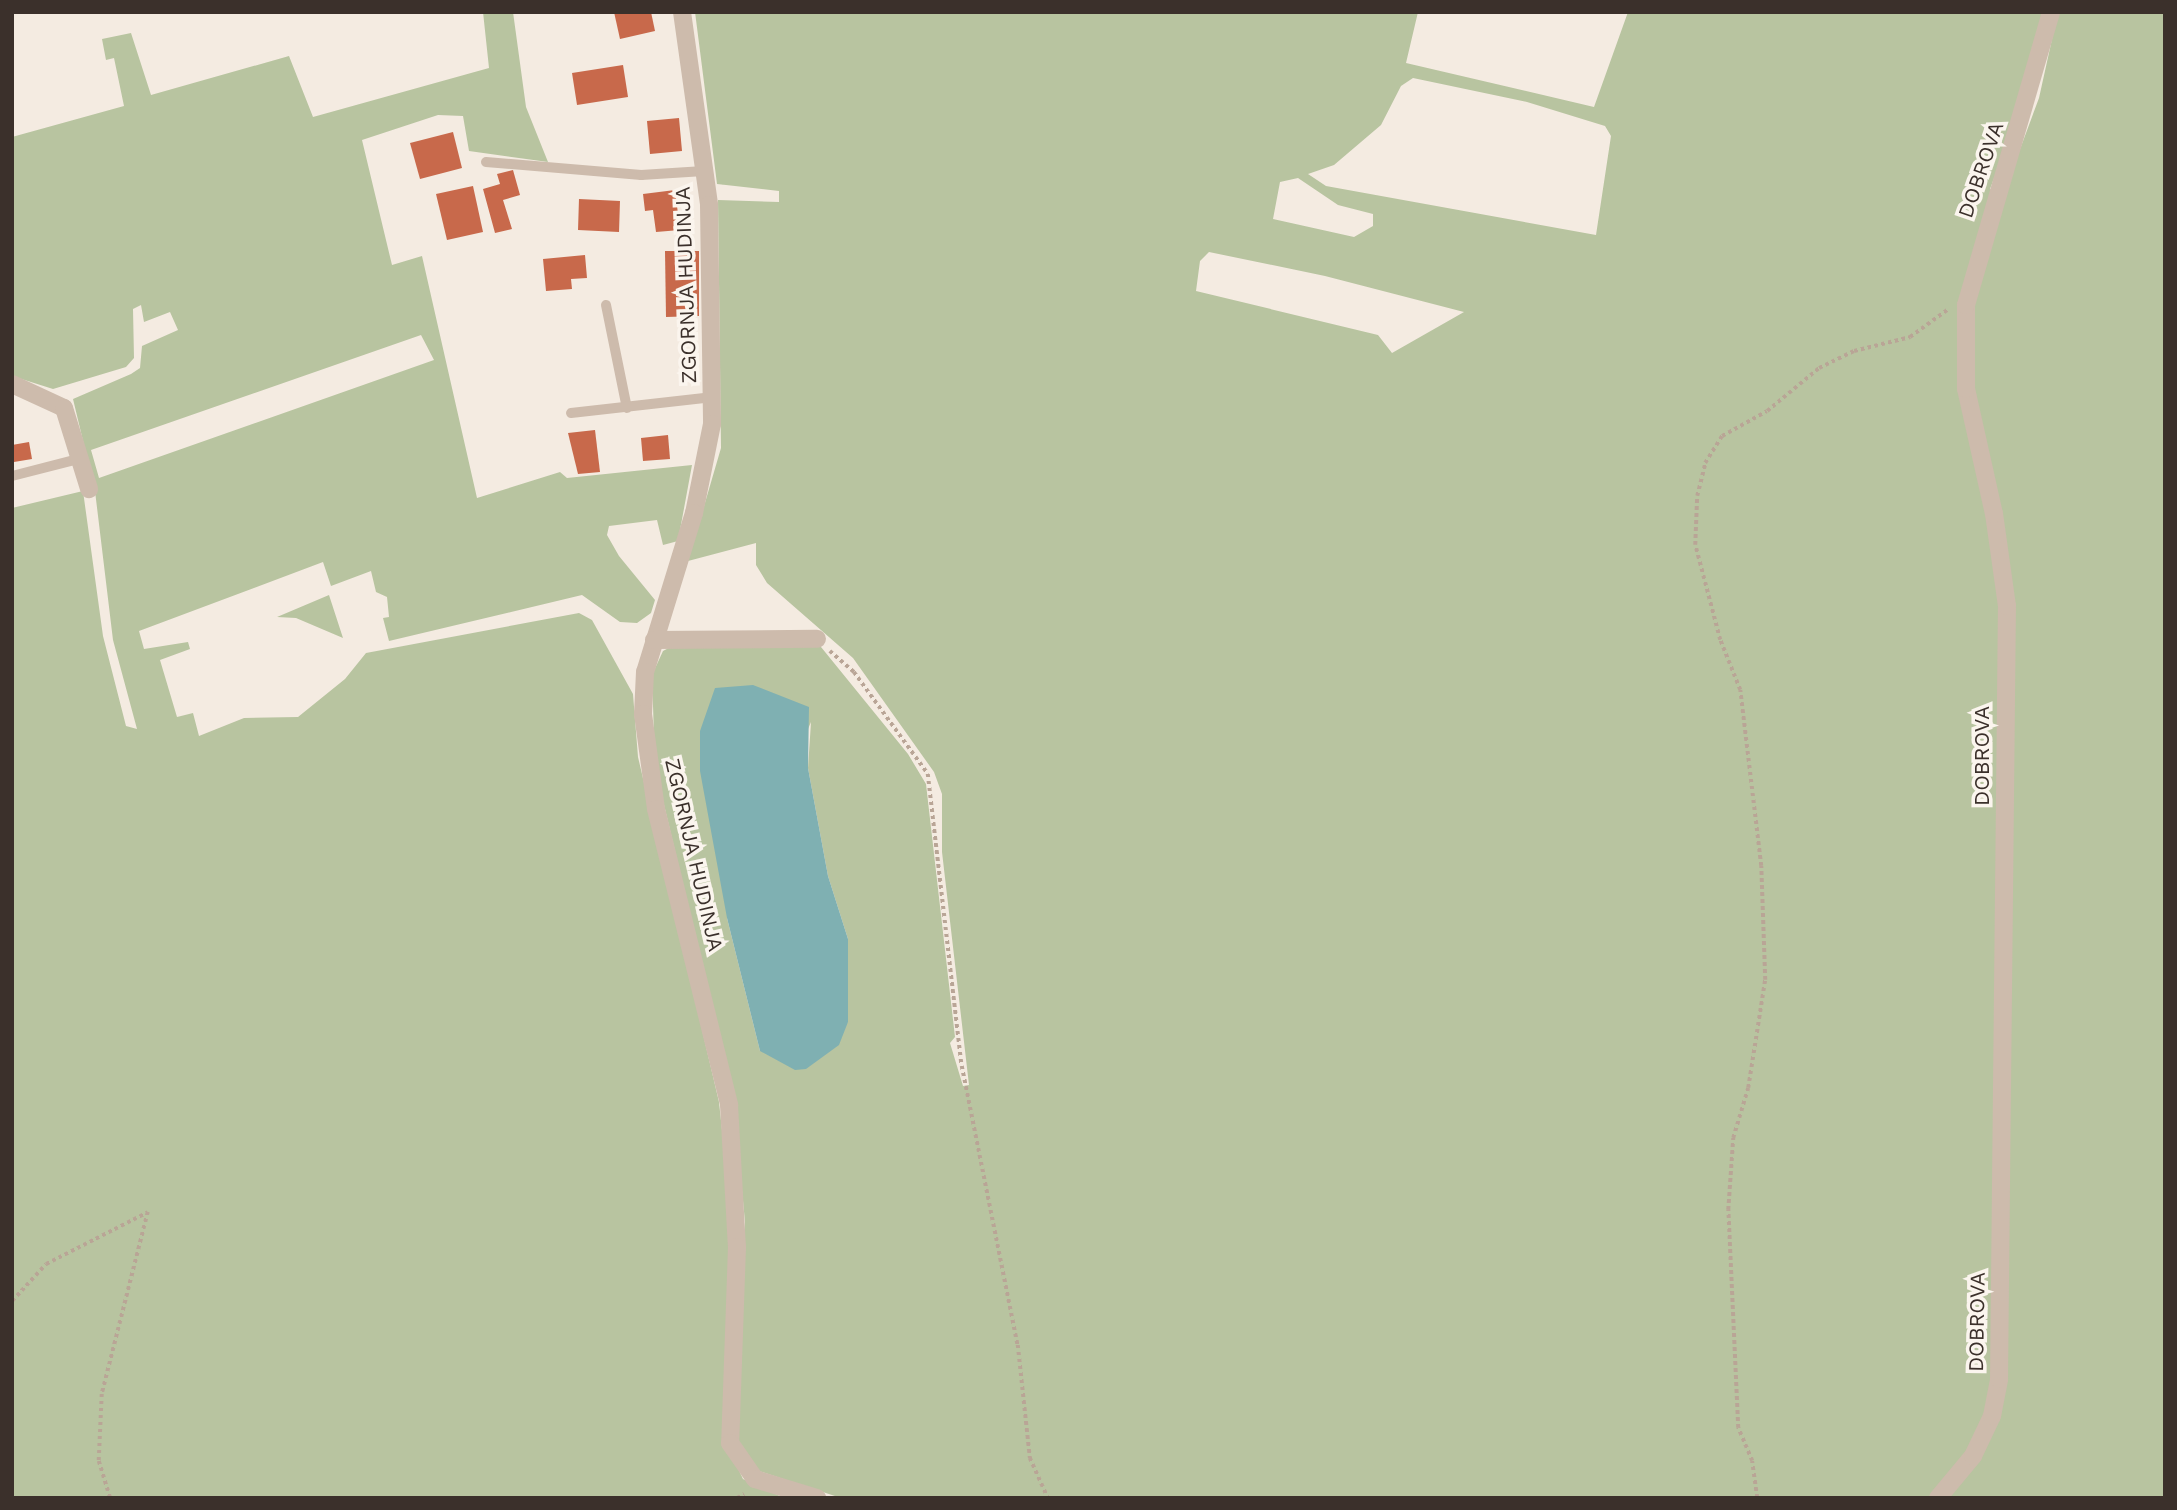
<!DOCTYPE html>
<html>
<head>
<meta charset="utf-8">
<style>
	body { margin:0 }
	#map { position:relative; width:2177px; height:1510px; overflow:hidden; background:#f4ebe1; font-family:"Work Sans",sans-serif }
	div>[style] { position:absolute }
	.green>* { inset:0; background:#b8c4a0 }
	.water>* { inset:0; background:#7fb0b2 }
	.building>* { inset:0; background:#c8694b }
	.path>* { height:3.5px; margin-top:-1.75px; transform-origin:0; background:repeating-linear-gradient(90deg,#b9a596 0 3.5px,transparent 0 7px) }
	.service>* { height:10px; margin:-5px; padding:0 5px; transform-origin:5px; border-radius:5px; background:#cdbbac }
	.minor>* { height:18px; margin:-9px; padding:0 9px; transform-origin:9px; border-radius:9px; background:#cdbbac }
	span { translate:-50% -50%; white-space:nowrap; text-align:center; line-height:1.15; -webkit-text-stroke:7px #fbf5ee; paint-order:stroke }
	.street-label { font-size:21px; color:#3b302b }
	.frame { position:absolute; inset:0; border:14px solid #3b302b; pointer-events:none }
</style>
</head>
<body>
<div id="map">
	<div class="green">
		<i style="clip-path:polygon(evenodd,483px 12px,513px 12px,526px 107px,548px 162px,469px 151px,463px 116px,438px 115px,362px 140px,392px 265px,422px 256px,477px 498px,560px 472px,567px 478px,692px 465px,678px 541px,663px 545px,657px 520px,609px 526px,607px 535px,619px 556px,655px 600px,651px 613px,637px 623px,620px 622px,582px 595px,389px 641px,383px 618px,389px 617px,387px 597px,376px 592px,371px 571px,331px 586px,323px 562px,139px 631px,144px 649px,188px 642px,190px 649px,160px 660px,177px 717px,193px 713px,199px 736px,244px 718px,298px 717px,345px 679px,366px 653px,579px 613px,592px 620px,633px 694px,638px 757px,719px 1102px,732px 1223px,722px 1435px,743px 1479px,784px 1498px,12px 1498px,12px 508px,83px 491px,103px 636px,126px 726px,137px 729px,113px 640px,95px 491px,73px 399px,131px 374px,140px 368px,142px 346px,178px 330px,170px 312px,144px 322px,141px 305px,133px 309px,134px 358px,126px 367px,53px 389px,12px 376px,12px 137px,124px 106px,114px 58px,106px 60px,102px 39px,131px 33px,151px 95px,289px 56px,313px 117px,489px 68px,483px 12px,421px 335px,434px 360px,99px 478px,91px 450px,421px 335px)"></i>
		<i style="clip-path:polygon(evenodd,695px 12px,1418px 12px,1406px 63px,1594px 107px,1628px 12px,2043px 12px,2011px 133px,1990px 189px,2003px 195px,2039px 98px,2058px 12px,2165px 12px,2165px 1498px,841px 1498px,759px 1471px,736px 1438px,745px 1222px,733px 1095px,655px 767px,652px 675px,663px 651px,680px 642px,821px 647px,908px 754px,926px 784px,955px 1037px,950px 1043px,963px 1086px,969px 1085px,942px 852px,942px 794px,934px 772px,853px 658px,767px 583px,756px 565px,756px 543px,688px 561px,721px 448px,718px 200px,779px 202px,779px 191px,717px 184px,695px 12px,1413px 78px,1527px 102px,1605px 126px,1611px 136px,1596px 235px,1326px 186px,1308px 174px,1334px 165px,1381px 125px,1401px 86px,1413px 78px,695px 12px,1298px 178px,1338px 205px,1373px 214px,1373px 226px,1354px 237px,1273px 219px,1280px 182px,1298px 178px,695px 12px,1209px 252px,1325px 276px,1464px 312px,1392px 353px,1378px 335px,1196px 291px,1200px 261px,1209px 252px,695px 12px,811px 722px,808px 768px,828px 876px,848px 939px,848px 1022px,760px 1051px,727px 918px,811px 722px)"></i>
		<i style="clip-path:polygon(329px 595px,343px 638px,296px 618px,277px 617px)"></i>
	</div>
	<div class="water">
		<i style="clip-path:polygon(753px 685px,809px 707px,808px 768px,828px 876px,848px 939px,848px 1022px,839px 1045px,806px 1069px,795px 1070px,760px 1051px,727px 918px,700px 771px,700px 731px,715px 688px)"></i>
	</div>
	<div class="building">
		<i style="clip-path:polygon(614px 12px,651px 12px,655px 31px,620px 39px)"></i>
		<i style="clip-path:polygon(623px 65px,628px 97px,577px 105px,572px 73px)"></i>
		<i style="clip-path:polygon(679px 118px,682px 151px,650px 154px,647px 121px)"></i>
		<i style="clip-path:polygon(453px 132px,462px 168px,420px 179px,410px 143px)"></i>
		<i style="clip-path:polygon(513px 170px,520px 195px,503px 200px,512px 229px,495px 233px,483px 189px,500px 184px,497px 174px)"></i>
		<i style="clip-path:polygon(473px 186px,483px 232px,447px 240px,436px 194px)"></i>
		<i style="clip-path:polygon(675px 190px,680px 230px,656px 232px,653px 210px,645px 211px,643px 194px)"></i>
		<i style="clip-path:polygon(579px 199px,620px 201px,619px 232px,578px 230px)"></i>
		<i style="clip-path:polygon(665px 251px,699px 251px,699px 316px,666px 317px)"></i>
		<i style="clip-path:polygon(585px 255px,587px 278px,571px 279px,572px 289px,546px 291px,543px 259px)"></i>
		<i style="clip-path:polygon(595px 430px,600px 472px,578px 474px,568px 433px)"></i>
		<i style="clip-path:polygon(668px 435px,670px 459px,643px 461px,641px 438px)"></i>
		<i style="clip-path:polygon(29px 442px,32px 459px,14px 462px,12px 445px)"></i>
	</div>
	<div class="path">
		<i style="left:830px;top:651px;width:32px;rotate:41deg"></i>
		<i style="left:854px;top:672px;width:126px;rotate:54deg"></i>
		<i style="left:928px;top:774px;width:294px;rotate:83.4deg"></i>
		<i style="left:962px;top:1066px;width:285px;rotate:78.7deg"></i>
		<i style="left:1018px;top:1345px;width:114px;rotate:83.9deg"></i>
		<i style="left:1030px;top:1458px;width:44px;rotate:65.8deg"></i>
		<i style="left:12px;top:1301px;width:50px;rotate:-47.4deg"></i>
		<i style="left:46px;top:1264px;width:114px;rotate:-27deg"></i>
		<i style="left:148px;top:1212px;width:188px;rotate:104.2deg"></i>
		<i style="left:102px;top:1394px;width:67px;rotate:92.6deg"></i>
		<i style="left:99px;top:1461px;width:39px;rotate:73deg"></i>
		<i style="left:737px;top:1498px;width:8px;rotate:-30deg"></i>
		<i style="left:1757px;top:1498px;width:37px;rotate:-98deg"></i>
		<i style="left:1752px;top:1461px;width:36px;rotate:-113deg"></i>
		<i style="left:1738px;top:1428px;width:218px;rotate:-92.6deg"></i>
		<i style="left:1728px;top:1210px;width:72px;rotate:-86deg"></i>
		<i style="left:1733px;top:1138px;width:52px;rotate:-73.3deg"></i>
		<i style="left:1748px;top:1088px;width:109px;rotate:-81.1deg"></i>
		<i style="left:1765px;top:980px;width:114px;rotate:-92deg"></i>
		<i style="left:1761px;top:866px;width:177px;rotate:-96.8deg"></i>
		<i style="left:1740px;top:690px;width:54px;rotate:-111.8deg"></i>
		<i style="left:1720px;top:640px;width:98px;rotate:-104.7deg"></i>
		<i style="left:1695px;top:545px;width:49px;rotate:-87.7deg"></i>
		<i style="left:1697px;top:496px;width:34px;rotate:-76deg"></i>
		<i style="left:1705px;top:463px;width:32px;rotate:-58deg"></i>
		<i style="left:1722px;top:436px;width:51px;rotate:-29.1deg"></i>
		<i style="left:1767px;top:411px;width:67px;rotate:-39.6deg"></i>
		<i style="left:1819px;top:368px;width:39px;rotate:-26deg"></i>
		<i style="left:1854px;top:351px;width:58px;rotate:-14deg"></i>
		<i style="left:1910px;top:337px;width:46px;rotate:-36.1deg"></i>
	</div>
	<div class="service">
		<i style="left:486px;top:162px;width:156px;rotate:4.8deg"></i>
		<i style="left:641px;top:175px;width:63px;rotate:-3.6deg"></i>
		<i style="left:606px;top:305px;width:105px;rotate:78.5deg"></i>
		<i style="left:571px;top:413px;width:143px;rotate:-6.4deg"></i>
		<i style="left:12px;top:476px;width:72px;rotate:-14.4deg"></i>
	</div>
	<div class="minor">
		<i style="left:682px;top:12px;width:195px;rotate:82deg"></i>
		<i style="left:709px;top:205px;width:219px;rotate:89.2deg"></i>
		<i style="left:712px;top:424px;width:91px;rotate:101.4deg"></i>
		<i style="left:694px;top:513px;width:166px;rotate:107.1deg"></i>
		<i style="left:645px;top:672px;width:42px;rotate:92.7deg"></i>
		<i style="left:643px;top:714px;width:96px;rotate:82.2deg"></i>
		<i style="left:656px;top:809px;width:305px;rotate:76.1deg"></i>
		<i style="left:729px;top:1105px;width:142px;rotate:86.8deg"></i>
		<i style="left:737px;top:1247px;width:196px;rotate:92deg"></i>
		<i style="left:730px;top:1443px;width:44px;rotate:55.2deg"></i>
		<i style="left:755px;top:1479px;width:65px;rotate:17deg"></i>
		<i style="left:12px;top:384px;width:57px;rotate:24.8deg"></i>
		<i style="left:64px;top:408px;width:85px;rotate:72.8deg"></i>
		<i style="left:654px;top:640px;width:163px;rotate:-0.4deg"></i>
		<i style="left:1938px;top:1498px;width:55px;rotate:-50.2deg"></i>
		<i style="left:1973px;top:1456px;width:44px;rotate:-64.6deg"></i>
		<i style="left:1992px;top:1416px;width:38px;rotate:-79deg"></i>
		<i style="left:1999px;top:1379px;width:773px;rotate:-89.41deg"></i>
		<i style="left:2007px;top:606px;width:93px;rotate:-98deg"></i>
		<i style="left:1994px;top:514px;width:128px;rotate:-102.6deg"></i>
		<i style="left:1966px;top:389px;width:84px;rotate:-90deg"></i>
		<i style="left:1966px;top:305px;width:305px;rotate:-73.8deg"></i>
	</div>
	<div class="street-label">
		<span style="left:1981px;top:170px;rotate:-71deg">DOBROVA</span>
		<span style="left:686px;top:285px;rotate:-92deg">ZGORNJA HUDINJA</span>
		<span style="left:1982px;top:756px;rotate:-90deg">DOBROVA</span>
		<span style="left:694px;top:855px;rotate:77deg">ZGORNJA HUDINJA</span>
		<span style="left:1977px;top:1322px;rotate:-89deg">DOBROVA</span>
	</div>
	<div class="frame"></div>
</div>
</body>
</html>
